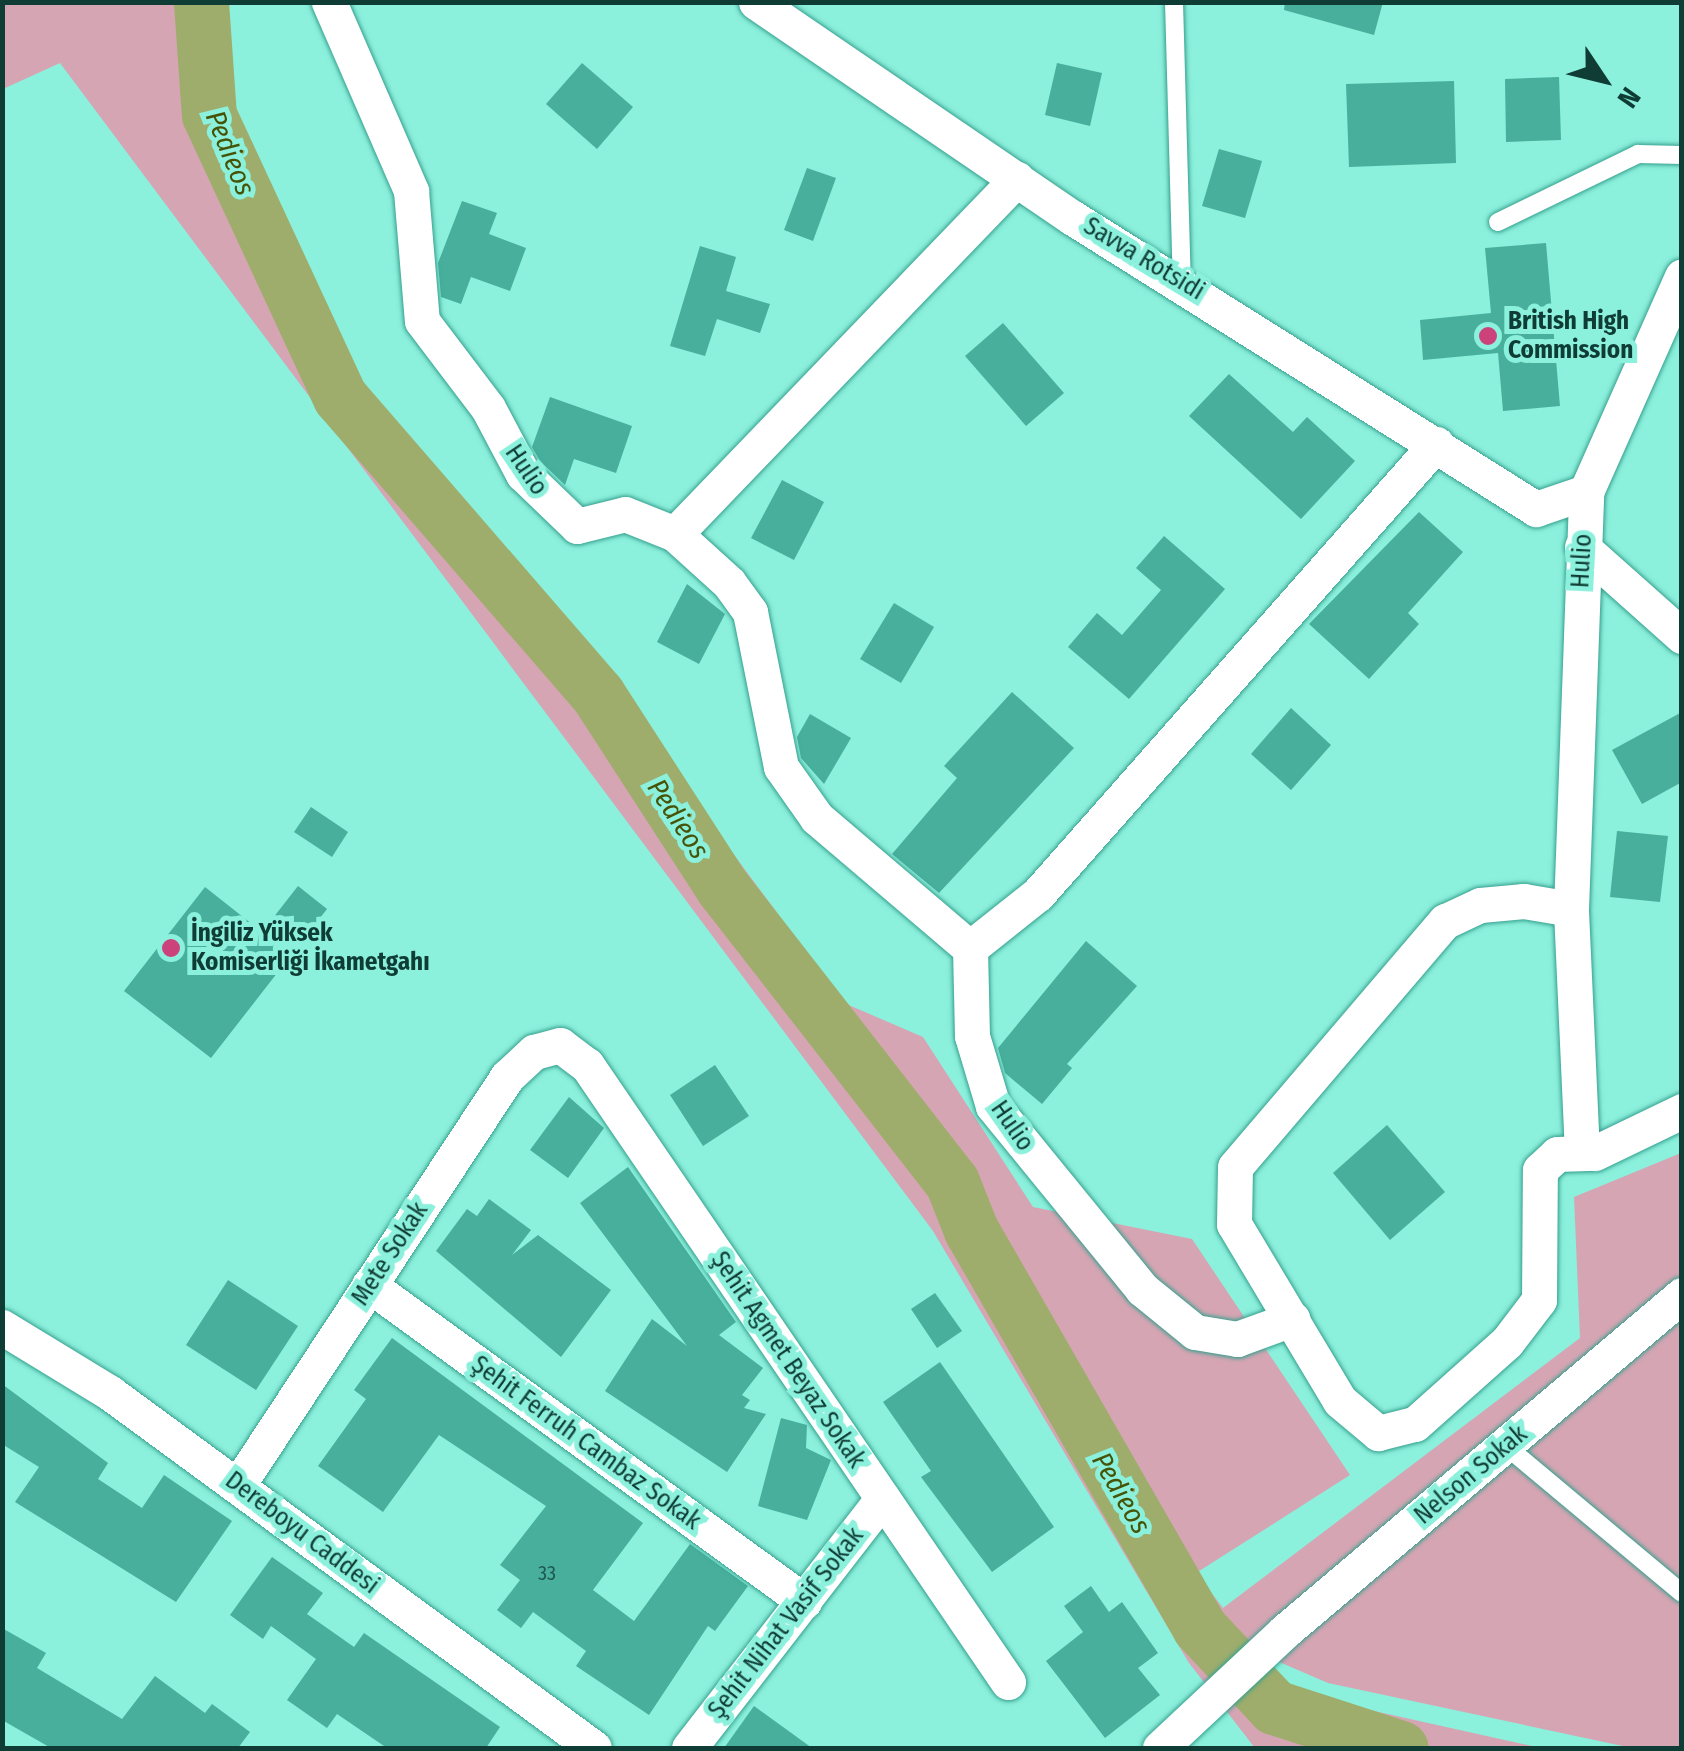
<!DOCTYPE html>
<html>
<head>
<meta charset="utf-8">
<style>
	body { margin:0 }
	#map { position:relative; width:1684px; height:1751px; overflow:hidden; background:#8bf0dc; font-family:"Fira Sans Condensed",sans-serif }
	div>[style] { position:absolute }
	.green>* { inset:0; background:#d6a5b3 }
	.river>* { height:55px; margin:-27.5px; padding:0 27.5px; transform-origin:27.5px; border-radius:27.5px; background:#9ead6c }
	.building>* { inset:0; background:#47af9c }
	.roads { filter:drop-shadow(0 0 2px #36a08e) drop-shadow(0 0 2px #36a08e) }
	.service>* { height:18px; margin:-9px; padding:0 9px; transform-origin:9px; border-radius:9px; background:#fff }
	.minor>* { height:35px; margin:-17.5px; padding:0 17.5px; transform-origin:17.5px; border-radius:17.5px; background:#fff }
	.dots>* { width:28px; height:28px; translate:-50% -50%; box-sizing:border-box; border:5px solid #8bf0dc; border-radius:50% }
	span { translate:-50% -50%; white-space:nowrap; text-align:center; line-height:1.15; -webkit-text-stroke:10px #8bf0dc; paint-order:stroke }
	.number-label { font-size:20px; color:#1d594e }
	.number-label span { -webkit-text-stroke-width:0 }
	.street-label { font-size:25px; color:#0f3c34 }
	.poi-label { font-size:25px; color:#0f3c34; font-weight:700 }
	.left { translate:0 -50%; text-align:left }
	.water-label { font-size:28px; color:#465306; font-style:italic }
	.frame { position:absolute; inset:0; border:5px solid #0f3c34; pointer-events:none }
	.north { position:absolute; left:1554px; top:30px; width:100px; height:100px; -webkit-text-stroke:8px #8bf0dc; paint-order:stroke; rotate:125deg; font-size:28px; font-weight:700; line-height:40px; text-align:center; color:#0f3c34 }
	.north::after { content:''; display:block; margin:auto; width:35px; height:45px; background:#0f3c34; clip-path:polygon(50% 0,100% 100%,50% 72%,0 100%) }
</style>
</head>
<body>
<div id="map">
	<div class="green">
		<i style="clip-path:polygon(2px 3px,217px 3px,221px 85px,359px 387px,645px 735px,844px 1003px,923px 1037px,1033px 1207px,1192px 1239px,1350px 1475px,1196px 1573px,1223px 1608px,1580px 1338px,1574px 1197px,1681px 1153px,1681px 1748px,1632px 1748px,1328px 1683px,1263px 1655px,1287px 1686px,1329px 1701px,1541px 1748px,1255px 1748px,1189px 1663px,933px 1231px,60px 63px,3px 89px)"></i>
	</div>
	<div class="river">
		<i style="left:201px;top:2px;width:113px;rotate:86deg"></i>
		<i style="left:209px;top:115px;width:311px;rotate:65.1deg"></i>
		<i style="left:340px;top:397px;width:394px;rotate:49.1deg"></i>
		<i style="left:598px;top:695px;width:230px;rotate:57.1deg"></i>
		<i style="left:723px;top:888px;width:373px;rotate:52.1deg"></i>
		<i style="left:952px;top:1182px;width:52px;rotate:68.4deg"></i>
		<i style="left:971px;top:1230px;width:458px;rotate:60.1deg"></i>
		<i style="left:1199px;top:1627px;width:110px;rotate:46.8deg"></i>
		<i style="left:1274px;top:1707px;width:133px;rotate:17.9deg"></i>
	</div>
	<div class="building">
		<i style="clip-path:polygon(1285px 2px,1383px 2px,1374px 35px,1284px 10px)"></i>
		<i style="clip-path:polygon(582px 63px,633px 107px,597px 149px,546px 104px)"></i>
		<i style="clip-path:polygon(1057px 63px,1102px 73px,1090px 126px,1045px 115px)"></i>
		<i style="clip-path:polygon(1559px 77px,1561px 140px,1506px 142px,1505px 79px)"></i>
		<i style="clip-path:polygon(1454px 81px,1456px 163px,1349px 167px,1346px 84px)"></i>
		<i style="clip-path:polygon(1219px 149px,1262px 161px,1245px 218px,1202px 206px)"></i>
		<i style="clip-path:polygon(807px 168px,836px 178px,813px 241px,784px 230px)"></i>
		<i style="clip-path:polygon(462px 201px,497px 213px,489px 234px,526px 248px,510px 291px,471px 277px,461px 304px,441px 297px,438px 263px)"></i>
		<i style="clip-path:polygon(1546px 243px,1560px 406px,1503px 411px,1498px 353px,1423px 360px,1420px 320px,1491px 313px,1485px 248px)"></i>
		<i style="clip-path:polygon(700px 246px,736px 257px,726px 291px,770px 304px,760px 333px,717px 319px,705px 356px,670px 346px)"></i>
		<i style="clip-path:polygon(1003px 323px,1064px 393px,1026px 426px,965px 356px)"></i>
		<i style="clip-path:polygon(1229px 374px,1293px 432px,1307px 417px,1355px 461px,1301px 519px,1189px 416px)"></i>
		<i style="clip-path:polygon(550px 397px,632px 426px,616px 473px,574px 459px,565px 485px,540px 461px,532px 447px)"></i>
		<i style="clip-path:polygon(782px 480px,824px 502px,794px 560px,751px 538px)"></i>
		<i style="clip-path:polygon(1419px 512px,1463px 552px,1408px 613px,1419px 624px,1369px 679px,1309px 624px)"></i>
		<i style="clip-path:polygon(1164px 536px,1225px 589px,1129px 699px,1068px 647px,1097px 613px,1122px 635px,1161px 590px,1136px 568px)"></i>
		<i style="clip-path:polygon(687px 584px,725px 614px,699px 664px,657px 642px)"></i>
		<i style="clip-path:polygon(894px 603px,934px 627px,901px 683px,860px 659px)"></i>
		<i style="clip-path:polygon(1012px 692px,1074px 748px,939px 893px,892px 854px,957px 778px,944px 766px)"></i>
		<i style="clip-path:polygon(1291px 708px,1331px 745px,1291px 790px,1251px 754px)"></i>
		<i style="clip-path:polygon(1682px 712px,1682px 782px,1642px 804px,1612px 750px)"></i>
		<i style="clip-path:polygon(810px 714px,851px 738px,824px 784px,801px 758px,797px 737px)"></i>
		<i style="clip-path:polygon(311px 807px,348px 832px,332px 857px,294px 832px)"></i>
		<i style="clip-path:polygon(1617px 831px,1668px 836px,1660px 902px,1610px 897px)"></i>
		<i style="clip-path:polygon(298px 886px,327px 909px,211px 1058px,124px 991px,205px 887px,262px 932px)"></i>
		<i style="clip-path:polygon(1086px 941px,1137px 986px,1067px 1064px,1072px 1068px,1042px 1104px,1005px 1073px,998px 1048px)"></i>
		<i style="clip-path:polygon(715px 1065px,749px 1116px,703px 1146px,670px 1095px)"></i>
		<i style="clip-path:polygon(569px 1097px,604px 1128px,568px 1178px,530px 1150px)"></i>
		<i style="clip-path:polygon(1387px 1125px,1445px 1192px,1390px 1240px,1333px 1173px)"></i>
		<i style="clip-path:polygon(628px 1167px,736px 1322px,719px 1335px,763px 1368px,742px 1395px,750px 1400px,744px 1408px,766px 1414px,727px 1472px,605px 1391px,652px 1319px,687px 1346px,580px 1203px)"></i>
		<i style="clip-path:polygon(489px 1199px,531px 1230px,512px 1255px,538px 1235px,611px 1290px,561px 1357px,436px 1251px,467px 1209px,477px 1216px)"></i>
		<i style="clip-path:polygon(228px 1280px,298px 1326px,256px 1390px,186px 1345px)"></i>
		<i style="clip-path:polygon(935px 1293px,962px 1331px,937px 1348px,911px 1309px)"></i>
		<i style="clip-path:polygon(392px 1338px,643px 1523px,593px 1590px,634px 1621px,690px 1544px,748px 1586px,715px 1631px,708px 1626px,649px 1715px,576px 1666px,586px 1651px,533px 1612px,521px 1628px,497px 1610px,520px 1580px,500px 1565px,546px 1506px,439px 1435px,383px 1512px,318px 1466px,366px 1399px,354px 1390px)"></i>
		<i style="clip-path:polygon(940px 1362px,1054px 1527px,992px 1572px,921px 1477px,931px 1471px,883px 1402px)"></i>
		<i style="clip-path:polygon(2px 1384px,108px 1463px,98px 1479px,142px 1508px,164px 1475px,232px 1521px,176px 1602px,15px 1502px,39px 1467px,2px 1444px)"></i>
		<i style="clip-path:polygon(781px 1418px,807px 1425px,806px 1448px,831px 1460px,807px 1520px,758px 1506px)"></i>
		<i style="clip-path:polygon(272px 1557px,323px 1593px,307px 1614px,354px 1647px,364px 1633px,500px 1727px,486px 1748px,387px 1748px,337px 1714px,327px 1728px,287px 1700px,316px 1659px,271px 1626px,263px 1639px,230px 1615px)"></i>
		<i style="clip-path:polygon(1091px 1586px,1109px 1612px,1122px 1602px,1158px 1653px,1138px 1668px,1160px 1695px,1105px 1738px,1046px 1661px,1083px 1632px,1064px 1606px)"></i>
		<i style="clip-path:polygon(2px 1628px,46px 1653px,37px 1668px,122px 1719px,155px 1676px,205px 1713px,212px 1704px,250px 1732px,238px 1748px,51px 1748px,2px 1720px)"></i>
		<i style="clip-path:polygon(754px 1706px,812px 1748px,724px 1748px)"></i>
	</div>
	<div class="roads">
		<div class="service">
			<i style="left:1174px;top:2px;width:278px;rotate:88.4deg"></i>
			<i style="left:1498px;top:222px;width:156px;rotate:-25.9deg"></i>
			<i style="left:1638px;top:154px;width:44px;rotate:1.3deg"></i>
			<i style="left:1506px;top:1446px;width:229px;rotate:39.9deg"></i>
		</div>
		<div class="minor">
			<i style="left:329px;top:2px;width:206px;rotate:66.5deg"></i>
			<i style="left:411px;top:191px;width:130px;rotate:85.2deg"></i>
			<i style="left:422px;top:321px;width:109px;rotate:52.8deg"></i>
			<i style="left:488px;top:408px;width:75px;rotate:62.1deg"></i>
			<i style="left:523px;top:474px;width:75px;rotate:43.9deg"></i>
			<i style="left:577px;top:526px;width:49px;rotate:-14deg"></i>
			<i style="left:625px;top:514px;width:54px;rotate:21.8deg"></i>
			<i style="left:675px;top:534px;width:73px;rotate:42.2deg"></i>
			<i style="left:729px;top:583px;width:36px;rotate:54deg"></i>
			<i style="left:750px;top:612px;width:158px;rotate:78.7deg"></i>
			<i style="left:781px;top:767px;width:62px;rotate:54.8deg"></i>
			<i style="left:817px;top:818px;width:201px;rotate:40.4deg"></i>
			<i style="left:970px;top:948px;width:88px;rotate:88.7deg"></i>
			<i style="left:972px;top:1036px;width:73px;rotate:73.3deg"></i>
			<i style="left:993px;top:1106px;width:236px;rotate:50.8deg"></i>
			<i style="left:1142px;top:1289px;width:68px;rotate:39.1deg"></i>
			<i style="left:1195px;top:1332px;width:43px;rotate:9.5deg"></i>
			<i style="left:1237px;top:1339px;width:59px;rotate:-20deg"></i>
			<i style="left:756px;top:2px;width:384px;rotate:34.3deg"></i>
			<i style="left:1073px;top:218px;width:547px;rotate:32.15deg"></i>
			<i style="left:1536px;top:509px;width:53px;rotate:-18.8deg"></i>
			<i style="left:1586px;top:492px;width:236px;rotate:-66deg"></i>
			<i style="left:675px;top:534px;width:493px;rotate:-46.1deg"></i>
			<i style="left:1582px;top:547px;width:134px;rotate:41.7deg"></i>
			<i style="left:1571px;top:909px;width:48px;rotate:-170.3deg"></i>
			<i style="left:1524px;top:901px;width:44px;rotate:174.8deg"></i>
			<i style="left:1480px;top:905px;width:38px;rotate:155deg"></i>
			<i style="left:1445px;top:921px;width:323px;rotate:130.5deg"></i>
			<i style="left:1235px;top:1167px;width:57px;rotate:91deg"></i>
			<i style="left:1234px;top:1224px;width:206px;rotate:59.1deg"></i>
			<i style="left:1340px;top:1401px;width:50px;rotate:40.1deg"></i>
			<i style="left:1378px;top:1433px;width:38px;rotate:-14deg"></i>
			<i style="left:1415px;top:1424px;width:123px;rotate:-41.7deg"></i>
			<i style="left:1507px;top:1342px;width:53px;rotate:-52.7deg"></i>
			<i style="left:1539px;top:1300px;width:130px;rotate:-89.6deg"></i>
			<i style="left:1540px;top:1170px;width:23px;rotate:-43deg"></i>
			<i style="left:1557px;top:1154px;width:38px;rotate:-2deg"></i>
			<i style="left:1595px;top:1153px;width:97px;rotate:-25.8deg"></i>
			<i style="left:970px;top:948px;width:87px;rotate:-38.5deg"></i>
			<i style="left:1038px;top:894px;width:601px;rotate:-48.51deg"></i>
			<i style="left:1582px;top:1153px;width:244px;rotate:-92.6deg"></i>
			<i style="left:1571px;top:909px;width:417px;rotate:-87.9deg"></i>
			<i style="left:369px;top:1285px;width:538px;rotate:36deg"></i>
			<i style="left:2px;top:1327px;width:127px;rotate:31.4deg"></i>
			<i style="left:110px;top:1393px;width:600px;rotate:36.26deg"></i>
			<i style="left:238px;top:1485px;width:489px;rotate:-56.6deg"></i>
			<i style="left:507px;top:1077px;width:37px;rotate:-43deg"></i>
			<i style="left:534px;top:1052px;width:27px;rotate:-15deg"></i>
			<i style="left:560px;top:1045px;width:34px;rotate:37deg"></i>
			<i style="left:587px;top:1065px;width:747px;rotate:55.69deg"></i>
			<i style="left:689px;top:1748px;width:316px;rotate:-52.2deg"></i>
			<i style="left:1160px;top:1748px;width:171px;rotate:-43.1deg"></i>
			<i style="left:1285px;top:1631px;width:520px;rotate:-40.24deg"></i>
		</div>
	</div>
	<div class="dots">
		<i style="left:1488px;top:336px;background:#cc427a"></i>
		<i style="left:171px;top:948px;background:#cc427a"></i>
	</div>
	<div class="number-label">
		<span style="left:547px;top:1573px">33</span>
	</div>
	<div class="street-label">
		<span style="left:1144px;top:259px;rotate:31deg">Savva Rotsidi</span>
		<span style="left:526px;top:470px;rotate:56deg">Hulio</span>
		<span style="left:1582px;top:561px;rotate:-87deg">Hulio</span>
		<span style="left:1012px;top:1126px;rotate:55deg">Hulio</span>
		<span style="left:390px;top:1254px;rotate:-57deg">Mete Sokak</span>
		<span style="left:788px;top:1360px;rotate:56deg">Şehit Agmet Beyaz Sokak</span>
		<span style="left:586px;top:1443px;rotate:36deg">Şehit Ferruh Cambaz Sokak</span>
		<span style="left:1471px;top:1475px;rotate:-40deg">Nelson Sokak</span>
		<span style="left:302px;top:1533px;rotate:37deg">Dereboyu Caddesi</span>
		<span style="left:786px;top:1623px;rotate:-52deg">Şehit Nihat Vasif Sokak</span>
	</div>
	<div class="poi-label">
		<span class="left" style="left:1508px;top:336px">British High<br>Commission</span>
		<span class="left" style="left:191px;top:948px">İngiliz Yüksek<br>Komiserliği İkametgahı</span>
	</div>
	<div class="water-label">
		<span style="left:230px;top:153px;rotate:68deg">Pedieos</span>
		<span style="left:678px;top:819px;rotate:57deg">Pedieos</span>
		<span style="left:1121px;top:1493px;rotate:60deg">Pedieos</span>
	</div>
	<div class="frame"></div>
	<div class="north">N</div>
</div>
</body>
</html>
